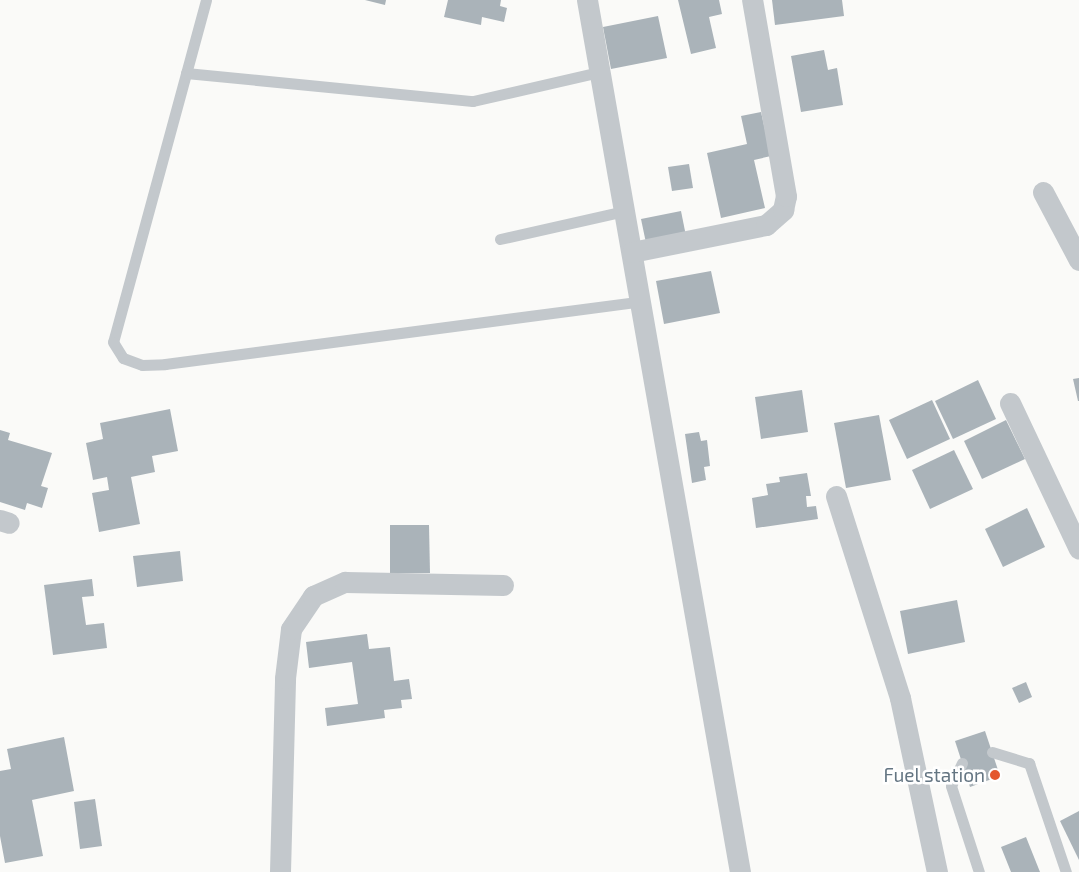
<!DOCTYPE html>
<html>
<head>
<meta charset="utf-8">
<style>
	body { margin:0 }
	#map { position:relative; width:1079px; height:872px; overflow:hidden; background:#fafaf8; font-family:"Exo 2",sans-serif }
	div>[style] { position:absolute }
	.building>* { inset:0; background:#aab3b9 }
	.lane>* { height:11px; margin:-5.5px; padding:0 5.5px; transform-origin:5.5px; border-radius:5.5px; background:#c3c8cc }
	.street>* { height:21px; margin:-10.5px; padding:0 10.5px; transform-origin:10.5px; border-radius:10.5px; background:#c3c8cc }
	.dots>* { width:14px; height:14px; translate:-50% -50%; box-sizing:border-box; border:2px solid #fff; border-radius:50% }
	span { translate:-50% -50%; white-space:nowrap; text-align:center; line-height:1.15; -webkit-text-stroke:5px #fff; paint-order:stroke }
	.poi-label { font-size:19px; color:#657683 }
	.right { translate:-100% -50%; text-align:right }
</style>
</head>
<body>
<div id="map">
	<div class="building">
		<i style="clip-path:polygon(365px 0,386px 0,385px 5px)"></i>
		<i style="clip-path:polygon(448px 0,501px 0,500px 6px,507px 8px,504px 22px,482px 17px,481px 25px,444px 17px)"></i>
		<i style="clip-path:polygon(678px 0,719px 0,722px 14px,709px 17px,716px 48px,691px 54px)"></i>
		<i style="clip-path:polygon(772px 0,842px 0,844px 16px,775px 25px)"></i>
		<i style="clip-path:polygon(658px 16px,667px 58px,611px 69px,603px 27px)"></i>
		<i style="clip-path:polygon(824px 50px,828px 70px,837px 68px,843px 105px,801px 112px,791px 56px)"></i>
		<i style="clip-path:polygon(761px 112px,771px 156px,754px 160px,765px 208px,721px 218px,707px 153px,747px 144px,741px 116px)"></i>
		<i style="clip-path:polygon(689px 164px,693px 188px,672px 191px,668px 167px)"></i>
		<i style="clip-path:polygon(681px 211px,686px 236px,646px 243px,641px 219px)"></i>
		<i style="clip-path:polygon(711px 271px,720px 313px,664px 324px,656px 281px)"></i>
		<i style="clip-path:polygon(1079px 378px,1079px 401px,1078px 401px,1073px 379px)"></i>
		<i style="clip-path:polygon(978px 380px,996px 419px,953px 439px,935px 401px)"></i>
		<i style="clip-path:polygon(802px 390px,808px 432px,761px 439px,755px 397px)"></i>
		<i style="clip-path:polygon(932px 400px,950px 439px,907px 459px,889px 420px)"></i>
		<i style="clip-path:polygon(170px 409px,178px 451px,152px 456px,155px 472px,131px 477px,140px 524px,99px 532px,92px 493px,109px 490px,107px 477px,93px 480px,86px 443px,103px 439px,100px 423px)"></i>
		<i style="clip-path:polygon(879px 415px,891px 480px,846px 488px,834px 423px)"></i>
		<i style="clip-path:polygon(1006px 420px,1025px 459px,982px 479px,964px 441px)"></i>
		<i style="clip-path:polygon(0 430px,10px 433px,8px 440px,52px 453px,41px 486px,48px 488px,42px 508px,27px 503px,25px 510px,0 502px)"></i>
		<i style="clip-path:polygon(699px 432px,701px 441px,707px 440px,710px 466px,704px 467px,706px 480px,692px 483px,685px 434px)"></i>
		<i style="clip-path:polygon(954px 450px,973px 489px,930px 509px,912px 470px)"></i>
		<i style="clip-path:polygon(807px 473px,811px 496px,806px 496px,807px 507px,816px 506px,818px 519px,756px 528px,752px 498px,768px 495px,766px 484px,780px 482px,779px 477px)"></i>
		<i style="clip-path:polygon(1027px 508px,1045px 547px,1003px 567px,985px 529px)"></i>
		<i style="clip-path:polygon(390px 525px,429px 525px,430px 573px,390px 573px)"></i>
		<i style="clip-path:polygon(180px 551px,183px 581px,137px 587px,133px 556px)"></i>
		<i style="clip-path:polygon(92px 579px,94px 596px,82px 597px,86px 625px,104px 623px,107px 648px,53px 655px,44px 585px)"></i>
		<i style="clip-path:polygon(957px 600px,965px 642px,908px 654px,900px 611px)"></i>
		<i style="clip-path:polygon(367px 634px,369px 649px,390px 647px,394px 681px,409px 679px,412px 699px,401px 700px,402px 708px,384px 710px,385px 718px,327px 726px,325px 708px,358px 704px,352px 662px,309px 668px,306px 642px)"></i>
		<i style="clip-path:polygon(1026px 682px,1032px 697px,1019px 703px,1012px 688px)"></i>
		<i style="clip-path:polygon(985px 731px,1000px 776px,970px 787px,955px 741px)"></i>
		<i style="clip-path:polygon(64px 737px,74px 791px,32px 800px,43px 856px,5px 863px,0 836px,0 771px,11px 769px,7px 749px)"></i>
		<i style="clip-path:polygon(95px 799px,102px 846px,80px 849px,74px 802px)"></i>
		<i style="clip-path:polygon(1079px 811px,1079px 860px,1060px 821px)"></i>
		<i style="clip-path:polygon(1026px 837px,1040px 872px,1011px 872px,1001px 847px)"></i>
	</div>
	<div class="lane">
		<i style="left:206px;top:0;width:354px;rotate:105.2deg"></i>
		<i style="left:113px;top:342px;width:19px;rotate:58deg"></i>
		<i style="left:123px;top:358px;width:20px;rotate:20deg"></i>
		<i style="left:142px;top:365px;width:23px;rotate:-2deg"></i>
		<i style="left:165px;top:364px;width:480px;rotate:-7.5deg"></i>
		<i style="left:186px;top:73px;width:288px;rotate:5.6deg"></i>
		<i style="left:473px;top:101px;width:130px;rotate:-12.9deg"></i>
		<i style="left:500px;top:239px;width:127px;rotate:-12.7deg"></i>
		<i style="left:992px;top:752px;width:39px;rotate:17deg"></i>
		<i style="left:1029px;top:763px;width:115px;rotate:71.3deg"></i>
		<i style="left:962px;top:763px;width:25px;rotate:116deg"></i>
		<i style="left:951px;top:786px;width:90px;rotate:72deg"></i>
	</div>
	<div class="street">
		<i style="left:587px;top:0;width:885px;rotate:80.05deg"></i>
		<i style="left:1043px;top:192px;width:77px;rotate:62.1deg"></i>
		<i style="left:632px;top:252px;width:137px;rotate:-11.4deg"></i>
		<i style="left:766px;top:225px;width:23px;rotate:-41deg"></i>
		<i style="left:783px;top:210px;width:14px;rotate:-78deg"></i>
		<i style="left:786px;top:196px;width:199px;rotate:-99.8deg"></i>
		<i style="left:1010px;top:403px;width:161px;rotate:64.7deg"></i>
		<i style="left:836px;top:496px;width:212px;rotate:72.4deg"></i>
		<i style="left:900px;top:698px;width:178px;rotate:78deg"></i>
		<i style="left:0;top:520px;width:9px;rotate:18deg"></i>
		<i style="left:280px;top:872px;width:194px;rotate:-88.5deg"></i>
		<i style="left:285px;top:678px;width:49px;rotate:-83deg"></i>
		<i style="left:291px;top:629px;width:40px;rotate:-56deg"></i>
		<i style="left:313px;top:596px;width:35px;rotate:-24deg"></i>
		<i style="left:345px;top:582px;width:158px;rotate:1.1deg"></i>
	</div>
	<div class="dots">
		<i style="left:995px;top:775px;background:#e4572e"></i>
	</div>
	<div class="poi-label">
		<span class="right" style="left:985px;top:775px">Fuel station</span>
	</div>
</div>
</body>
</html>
